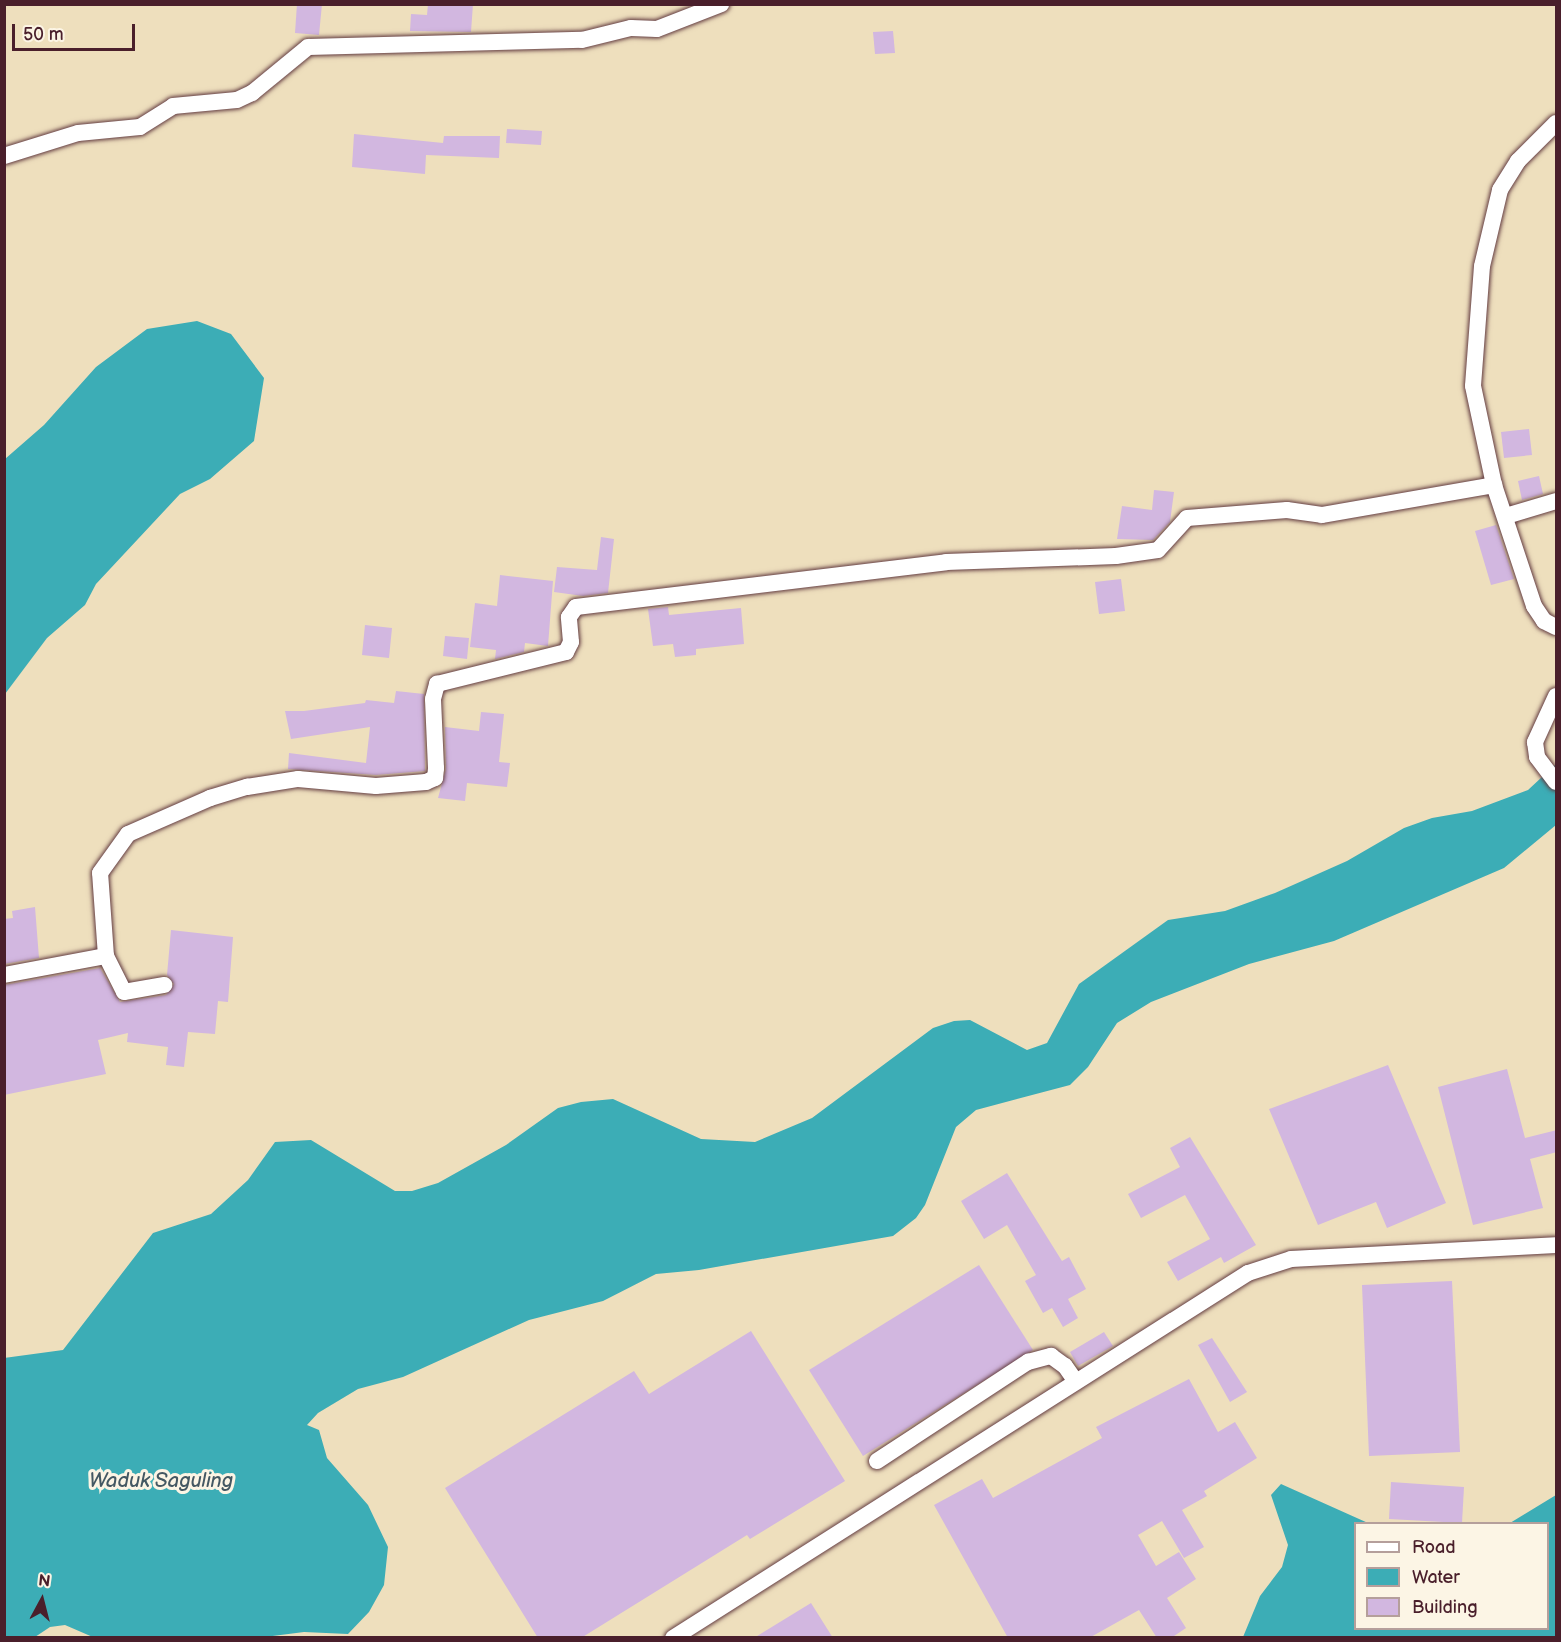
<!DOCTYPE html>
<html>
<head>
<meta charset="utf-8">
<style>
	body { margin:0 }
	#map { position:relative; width:1561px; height:1642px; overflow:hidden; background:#eedfbd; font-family:"Balsamiq Sans",sans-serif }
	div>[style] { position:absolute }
	.water>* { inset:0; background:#3cadb6 }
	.building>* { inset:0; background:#d2b7e0 }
	.roads { filter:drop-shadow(0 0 2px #633c41) drop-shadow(0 0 2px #633c41) }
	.minor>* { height:16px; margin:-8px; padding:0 8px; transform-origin:8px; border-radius:8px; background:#fff }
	span { translate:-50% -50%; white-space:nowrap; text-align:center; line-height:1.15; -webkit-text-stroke:6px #fcf5e5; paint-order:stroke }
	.water-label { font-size:20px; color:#445863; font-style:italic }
	.frame { position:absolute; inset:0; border:6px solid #4a1f2b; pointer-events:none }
	.legend { position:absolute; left:1354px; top:1522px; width:195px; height:108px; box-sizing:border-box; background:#fcf5e5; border:2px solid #b59f9b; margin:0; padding:8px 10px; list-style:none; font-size:18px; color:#4a1f2b }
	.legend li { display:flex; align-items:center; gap:12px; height:30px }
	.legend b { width:30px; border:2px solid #b59f9b }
	.north { position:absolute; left:12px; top:1570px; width:60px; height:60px; -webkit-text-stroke:4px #fcf5e5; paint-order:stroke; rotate:7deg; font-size:16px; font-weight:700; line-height:24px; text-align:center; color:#4a1f2b }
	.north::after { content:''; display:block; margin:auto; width:21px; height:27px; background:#4a1f2b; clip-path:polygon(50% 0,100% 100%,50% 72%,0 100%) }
	.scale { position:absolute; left:12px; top:24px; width:123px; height:27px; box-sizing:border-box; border:3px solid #4a1f2b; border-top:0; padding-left:8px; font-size:18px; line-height:21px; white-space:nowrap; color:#4a1f2b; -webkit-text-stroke:4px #fcf5e5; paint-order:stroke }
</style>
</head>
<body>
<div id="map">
	<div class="water">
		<i style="clip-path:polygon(197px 321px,231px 334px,264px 378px,254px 441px,210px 479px,180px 494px,96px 584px,85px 605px,47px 638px,5px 694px,5px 459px,44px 425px,96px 367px,147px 329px)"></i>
		<i style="clip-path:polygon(1556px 764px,1556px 825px,1504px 868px,1334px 941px,1249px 964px,1151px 1002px,1117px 1023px,1088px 1067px,1070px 1085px,976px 1110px,956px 1127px,925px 1205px,916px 1218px,893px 1236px,699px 1270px,656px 1274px,603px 1301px,529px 1320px,403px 1377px,358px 1389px,318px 1413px,307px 1425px,319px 1430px,327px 1458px,368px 1505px,388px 1547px,384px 1585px,369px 1612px,348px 1634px,304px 1632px,257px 1638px,95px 1638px,65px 1625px,50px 1627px,35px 1637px,5px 1637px,4px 1358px,63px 1350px,153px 1233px,211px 1214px,248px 1180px,275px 1142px,311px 1140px,395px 1191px,412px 1191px,438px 1183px,506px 1145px,558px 1108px,581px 1102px,613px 1099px,701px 1139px,755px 1142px,812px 1118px,933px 1028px,954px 1021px,970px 1020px,1027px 1050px,1047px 1043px,1079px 984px,1168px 920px,1225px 911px,1275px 893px,1347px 861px,1404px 828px,1432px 818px,1472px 811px,1528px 790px)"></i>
		<i style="clip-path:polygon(1281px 1484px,1368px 1523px,1356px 1524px,1356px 1628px,1548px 1628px,1548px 1524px,1510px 1523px,1556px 1495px,1556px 1637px,1243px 1637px,1260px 1596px,1282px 1567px,1288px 1545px,1271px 1495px)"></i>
	</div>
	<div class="building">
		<i style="clip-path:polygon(297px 4px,322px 4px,319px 35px,295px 33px)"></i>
		<i style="clip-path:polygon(428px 4px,473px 4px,471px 32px,410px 31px,411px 14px,427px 15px)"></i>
		<i style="clip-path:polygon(893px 31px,895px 53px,875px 54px,873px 32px)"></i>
		<i style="clip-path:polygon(507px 129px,542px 131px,541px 145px,506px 143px)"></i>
		<i style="clip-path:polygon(354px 134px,443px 143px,444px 136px,500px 136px,499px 158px,426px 155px,425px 174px,352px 167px)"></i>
		<i style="clip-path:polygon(1529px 429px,1532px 455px,1504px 458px,1501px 432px)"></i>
		<i style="clip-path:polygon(1539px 476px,1543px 494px,1522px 500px,1518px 481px)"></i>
		<i style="clip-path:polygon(1154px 490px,1174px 492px,1170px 522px,1153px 540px,1117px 539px,1122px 506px,1152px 510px)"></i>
		<i style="clip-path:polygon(1496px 525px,1514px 579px,1491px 585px,1475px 531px)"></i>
		<i style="clip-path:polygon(601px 537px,614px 539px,608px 593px,583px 596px,554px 592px,557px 567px,597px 570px)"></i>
		<i style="clip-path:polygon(500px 575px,553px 581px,548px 646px,525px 643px,524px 652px,495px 659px,496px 650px,470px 647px,475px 603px,497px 606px)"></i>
		<i style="clip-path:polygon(1121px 579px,1125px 611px,1099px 614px,1095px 582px)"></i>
		<i style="clip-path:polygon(668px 607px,669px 615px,741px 608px,744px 644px,696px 649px,696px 655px,675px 657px,673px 644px,653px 646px,648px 609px)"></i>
		<i style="clip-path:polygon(365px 625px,392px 628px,389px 658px,362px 655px)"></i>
		<i style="clip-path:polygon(445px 636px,469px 638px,467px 659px,443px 656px)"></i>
		<i style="clip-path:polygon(396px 691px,424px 694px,425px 771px,376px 775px,288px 769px,289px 753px,366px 763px,370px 727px,291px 739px,285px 711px,304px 711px,365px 703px,366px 700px,394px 703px)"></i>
		<i style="clip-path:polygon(481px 712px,504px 714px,499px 762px,510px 763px,507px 787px,467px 783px,465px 801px,438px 798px,446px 769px,445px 727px,479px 731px)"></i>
		<i style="clip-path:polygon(35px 907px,39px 958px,4px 964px,4px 919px,13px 918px,12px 911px)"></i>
		<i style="clip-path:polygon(171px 930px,233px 937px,228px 1002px,218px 1001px,215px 1034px,188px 1032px,184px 1067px,166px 1065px,168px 1047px,127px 1042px,128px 1033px,98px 1040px,106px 1074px,4px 1095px,4px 985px,100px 968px,120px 1002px,166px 995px,174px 984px,167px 975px)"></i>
		<i style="clip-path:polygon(1388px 1065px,1446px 1203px,1387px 1228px,1376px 1202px,1318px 1225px,1269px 1109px)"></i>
		<i style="clip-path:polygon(1507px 1069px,1525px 1138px,1557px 1130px,1557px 1152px,1530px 1159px,1543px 1208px,1473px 1225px,1438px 1087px)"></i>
		<i style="clip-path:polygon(1190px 1137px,1256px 1245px,1224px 1263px,1221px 1257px,1178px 1281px,1167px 1262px,1210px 1239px,1185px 1195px,1141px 1218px,1128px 1194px,1180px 1167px,1170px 1148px)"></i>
		<i style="clip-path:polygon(1007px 1173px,1062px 1261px,1069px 1257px,1086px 1289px,1068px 1299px,1078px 1318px,1063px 1327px,1052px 1308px,1043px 1313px,1025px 1281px,1036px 1275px,1007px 1225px,984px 1239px,961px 1201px)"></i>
		<i style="clip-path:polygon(979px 1265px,1033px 1350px,863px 1456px,809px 1370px)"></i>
		<i style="clip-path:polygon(1452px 1281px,1460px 1452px,1369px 1456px,1362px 1285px)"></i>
		<i style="clip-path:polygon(751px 1331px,845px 1481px,750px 1539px,747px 1535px,581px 1638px,538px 1638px,445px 1488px,634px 1371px,649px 1394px)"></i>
		<i style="clip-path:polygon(1104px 1332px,1113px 1346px,1078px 1366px,1070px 1352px)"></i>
		<i style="clip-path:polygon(1212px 1338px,1247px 1392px,1230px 1402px,1198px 1345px)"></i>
		<i style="clip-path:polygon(1189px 1379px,1218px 1432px,1235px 1422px,1257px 1458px,1204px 1491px,1207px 1496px,1182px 1510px,1204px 1547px,1184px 1558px,1162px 1521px,1138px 1535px,1156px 1566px,1179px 1552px,1196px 1579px,1167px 1598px,1186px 1628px,1171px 1638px,1157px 1638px,1139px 1610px,1089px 1638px,1008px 1638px,934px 1505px,982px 1479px,993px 1498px,1102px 1438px,1096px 1427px)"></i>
		<i style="clip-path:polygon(1391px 1482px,1464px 1487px,1462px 1523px,1389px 1519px)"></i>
		<i style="clip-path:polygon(811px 1603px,833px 1638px,754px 1638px)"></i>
	</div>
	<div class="roads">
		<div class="minor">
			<i style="left:1556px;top:123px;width:54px;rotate:135deg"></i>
			<i style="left:1518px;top:161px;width:34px;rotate:122deg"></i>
			<i style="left:1500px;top:190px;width:78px;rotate:103.3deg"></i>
			<i style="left:1482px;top:266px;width:120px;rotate:94.3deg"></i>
			<i style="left:1473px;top:386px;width:101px;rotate:78deg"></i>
			<i style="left:1494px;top:485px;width:127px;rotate:71.7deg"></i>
			<i style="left:1534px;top:606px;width:18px;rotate:56deg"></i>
			<i style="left:1544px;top:621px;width:13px;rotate:27deg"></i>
			<i style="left:4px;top:156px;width:77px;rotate:-17.3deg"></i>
			<i style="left:78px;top:133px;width:62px;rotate:-5.5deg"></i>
			<i style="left:140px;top:127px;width:39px;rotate:-32deg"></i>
			<i style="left:173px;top:106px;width:64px;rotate:-5.4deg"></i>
			<i style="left:237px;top:100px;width:17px;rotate:-25deg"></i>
			<i style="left:252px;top:93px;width:72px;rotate:-39.4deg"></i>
			<i style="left:308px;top:47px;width:274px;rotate:-1.5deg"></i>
			<i style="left:582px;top:40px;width:50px;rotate:-13.8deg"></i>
			<i style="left:631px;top:28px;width:26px;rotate:2deg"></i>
			<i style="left:657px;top:29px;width:69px;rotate:-21.3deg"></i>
			<i style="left:1506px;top:516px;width:52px;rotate:-16.7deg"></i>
			<i style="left:1556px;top:696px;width:51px;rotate:114.5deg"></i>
			<i style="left:1535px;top:742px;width:15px;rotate:82deg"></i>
			<i style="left:1537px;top:757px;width:31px;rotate:53deg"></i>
			<i style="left:106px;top:956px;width:83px;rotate:-94.1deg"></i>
			<i style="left:100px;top:873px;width:48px;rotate:-54.3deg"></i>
			<i style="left:128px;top:834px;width:90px;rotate:-23.7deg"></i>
			<i style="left:210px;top:798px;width:39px;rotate:-17deg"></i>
			<i style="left:247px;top:787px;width:52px;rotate:-8.9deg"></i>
			<i style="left:298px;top:779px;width:78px;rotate:5.1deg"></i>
			<i style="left:376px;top:786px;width:50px;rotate:-4.6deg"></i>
			<i style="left:426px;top:782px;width:10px;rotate:-24deg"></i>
			<i style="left:435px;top:778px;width:10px;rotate:-84deg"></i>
			<i style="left:436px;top:768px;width:69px;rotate:-92.5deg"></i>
			<i style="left:433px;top:699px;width:16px;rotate:-75deg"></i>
			<i style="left:437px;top:684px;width:133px;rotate:-13.9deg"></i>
			<i style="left:566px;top:652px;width:11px;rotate:-63deg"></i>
			<i style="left:571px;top:642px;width:25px;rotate:-95deg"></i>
			<i style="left:569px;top:617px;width:12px;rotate:-55deg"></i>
			<i style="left:576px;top:607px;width:373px;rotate:-6.9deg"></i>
			<i style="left:946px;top:562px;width:170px;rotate:-2deg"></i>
			<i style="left:1116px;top:556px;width:42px;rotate:-8.1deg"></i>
			<i style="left:1158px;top:550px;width:43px;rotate:-47.8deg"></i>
			<i style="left:1187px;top:518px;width:100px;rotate:-4.6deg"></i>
			<i style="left:1287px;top:510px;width:35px;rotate:8deg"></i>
			<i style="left:1322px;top:515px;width:175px;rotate:-9.9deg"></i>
			<i style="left:4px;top:975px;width:104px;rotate:-10.6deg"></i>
			<i style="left:106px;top:956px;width:40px;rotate:63.4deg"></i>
			<i style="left:124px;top:992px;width:41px;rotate:-9.9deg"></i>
			<i style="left:877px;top:1461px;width:181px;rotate:-33.3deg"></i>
			<i style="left:1028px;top:1362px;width:24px;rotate:-15deg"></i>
			<i style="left:1051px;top:1356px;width:17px;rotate:36deg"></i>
			<i style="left:1065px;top:1366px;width:19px;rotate:55deg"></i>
			<i style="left:673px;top:1638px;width:681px;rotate:-32.41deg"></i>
			<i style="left:1248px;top:1273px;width:45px;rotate:-18deg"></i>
			<i style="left:1291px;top:1259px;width:265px;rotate:-3deg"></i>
		</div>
	</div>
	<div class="water-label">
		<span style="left:161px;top:1481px">Waduk Saguling</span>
	</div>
	<div class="frame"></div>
	<ul class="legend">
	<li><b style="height:8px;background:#fff"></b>Road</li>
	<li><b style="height:16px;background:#3cadb6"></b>Water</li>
	<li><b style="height:16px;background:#d2b7e0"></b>Building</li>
	</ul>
	<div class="north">N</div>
	<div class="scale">50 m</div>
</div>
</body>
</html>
